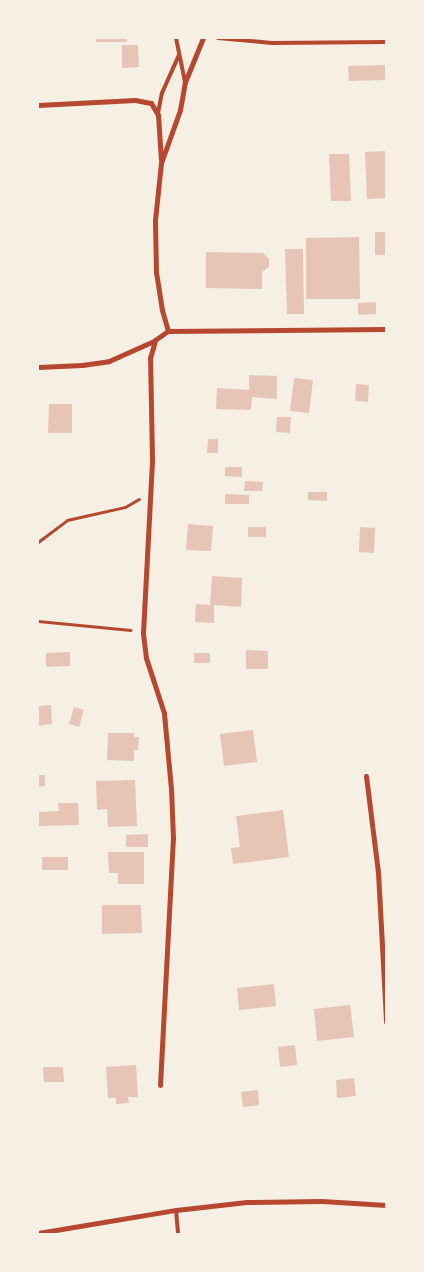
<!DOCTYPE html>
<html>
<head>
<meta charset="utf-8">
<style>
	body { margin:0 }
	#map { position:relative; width:424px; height:1272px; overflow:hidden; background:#f6efe4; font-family:Rubik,sans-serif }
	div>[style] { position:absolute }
	.building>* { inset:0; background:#e6c5b7 }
	.path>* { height:3px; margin:-1.5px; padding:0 1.5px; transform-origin:1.5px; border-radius:1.5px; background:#b5482f }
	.service>* { height:4px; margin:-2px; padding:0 2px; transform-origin:2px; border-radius:2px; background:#b5482f }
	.minor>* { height:5px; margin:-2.5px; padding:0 2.5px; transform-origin:2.5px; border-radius:2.5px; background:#b5482f }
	span { translate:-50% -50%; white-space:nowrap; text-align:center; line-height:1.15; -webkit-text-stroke:5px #f6efe4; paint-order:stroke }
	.frame { position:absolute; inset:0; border:39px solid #f6efe4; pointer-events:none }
</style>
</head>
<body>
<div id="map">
	<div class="building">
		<i style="clip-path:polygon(96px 38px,127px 38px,127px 42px,96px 42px)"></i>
		<i style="clip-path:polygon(122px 45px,138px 45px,139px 67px,122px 68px)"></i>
		<i style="clip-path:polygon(386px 65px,386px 80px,349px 81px,348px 66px)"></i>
		<i style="clip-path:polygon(385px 151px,386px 198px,367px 199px,365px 152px)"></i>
		<i style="clip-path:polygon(329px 154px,349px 154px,351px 201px,331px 201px)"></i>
		<i style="clip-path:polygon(375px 232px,386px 232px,386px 255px,375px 255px)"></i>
		<i style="clip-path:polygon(359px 237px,360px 299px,306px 299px,306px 238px)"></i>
		<i style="clip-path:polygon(285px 249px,303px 249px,304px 314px,287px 314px)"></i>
		<i style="clip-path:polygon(206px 252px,263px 253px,269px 259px,269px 267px,262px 272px,262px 289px,206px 288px)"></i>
		<i style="clip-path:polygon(376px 302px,376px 314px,358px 315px,358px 303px)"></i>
		<i style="clip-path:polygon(249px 375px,277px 376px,277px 399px,252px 397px,251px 410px,216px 409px,217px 388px,249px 390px)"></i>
		<i style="clip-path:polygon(294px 378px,313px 380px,309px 413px,290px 411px)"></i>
		<i style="clip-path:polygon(356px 384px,369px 385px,368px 402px,355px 401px)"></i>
		<i style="clip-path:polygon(49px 404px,72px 404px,72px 433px,48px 433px)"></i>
		<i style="clip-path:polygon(277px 417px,291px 417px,290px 433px,276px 432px)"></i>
		<i style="clip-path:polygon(208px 439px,218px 439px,218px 453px,207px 453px)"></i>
		<i style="clip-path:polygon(225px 467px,242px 467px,242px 477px,225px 476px)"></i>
		<i style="clip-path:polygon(245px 481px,263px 482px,262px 491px,244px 491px)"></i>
		<i style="clip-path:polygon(308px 492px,327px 492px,327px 501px,308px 500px)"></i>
		<i style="clip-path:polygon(225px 494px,249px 495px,249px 504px,225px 504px)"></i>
		<i style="clip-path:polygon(188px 524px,213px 526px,211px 551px,186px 550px)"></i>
		<i style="clip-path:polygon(248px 527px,266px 527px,266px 537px,248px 537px)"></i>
		<i style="clip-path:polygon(360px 527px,375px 528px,374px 553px,359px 552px)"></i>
		<i style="clip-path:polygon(212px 576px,242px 578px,241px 607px,214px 605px,214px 623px,195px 622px,196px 604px,210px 605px)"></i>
		<i style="clip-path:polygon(246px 650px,268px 651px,268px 669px,246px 669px)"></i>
		<i style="clip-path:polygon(70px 652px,70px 666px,46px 667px,46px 653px)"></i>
		<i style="clip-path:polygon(194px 653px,210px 653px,210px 663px,194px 663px)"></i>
		<i style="clip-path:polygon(51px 705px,52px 724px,38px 726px,38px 706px)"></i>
		<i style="clip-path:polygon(74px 707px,84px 710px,79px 727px,69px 724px)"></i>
		<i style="clip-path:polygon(253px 730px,257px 762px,224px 766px,220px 734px)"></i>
		<i style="clip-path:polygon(108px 733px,134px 733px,134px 737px,139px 737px,138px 750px,134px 750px,134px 761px,107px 760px)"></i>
		<i style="clip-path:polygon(38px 775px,45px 775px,45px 786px,38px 787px)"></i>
		<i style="clip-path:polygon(135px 780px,137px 826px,108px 827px,107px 809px,97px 810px,96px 781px)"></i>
		<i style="clip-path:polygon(58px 803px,78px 803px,79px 825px,39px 826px,39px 812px,59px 811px)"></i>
		<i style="clip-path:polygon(283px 810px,289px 857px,233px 864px,231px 848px,240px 847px,236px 816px)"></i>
		<i style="clip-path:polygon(148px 834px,148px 847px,126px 847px,126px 835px)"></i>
		<i style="clip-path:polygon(108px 852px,144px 852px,144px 884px,118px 884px,118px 873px,109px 873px)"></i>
		<i style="clip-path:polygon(42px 857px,68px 857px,68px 870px,42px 870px)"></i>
		<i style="clip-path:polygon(102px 905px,141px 905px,142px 933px,102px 934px)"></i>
		<i style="clip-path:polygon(274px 984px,276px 1006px,239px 1010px,237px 988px)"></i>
		<i style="clip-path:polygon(350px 1005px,354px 1037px,317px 1041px,314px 1009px)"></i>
		<i style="clip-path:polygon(295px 1045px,297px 1065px,280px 1067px,278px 1047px)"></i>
		<i style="clip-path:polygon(136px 1065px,138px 1097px,128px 1097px,129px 1103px,116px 1104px,116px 1098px,108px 1098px,106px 1067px)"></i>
		<i style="clip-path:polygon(43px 1067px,63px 1067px,64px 1082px,44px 1082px)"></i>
		<i style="clip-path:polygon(354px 1078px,356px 1096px,337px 1098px,336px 1080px)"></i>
		<i style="clip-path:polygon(258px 1090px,259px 1105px,243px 1107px,241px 1092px)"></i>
	</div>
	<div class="path">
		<i style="left:38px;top:542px;width:36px;rotate:-37deg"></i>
		<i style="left:67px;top:520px;width:59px;rotate:-12.6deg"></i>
		<i style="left:125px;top:507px;width:16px;rotate:-30deg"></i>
		<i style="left:38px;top:621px;width:93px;rotate:5.5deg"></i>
	</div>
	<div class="service">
		<i style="left:176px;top:38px;width:45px;rotate:78.4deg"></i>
		<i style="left:218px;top:38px;width:54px;rotate:5.3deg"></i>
		<i style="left:272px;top:43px;width:114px;rotate:-0.5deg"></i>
		<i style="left:158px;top:113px;width:20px;rotate:-79deg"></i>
		<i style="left:162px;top:93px;width:42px;rotate:-65.9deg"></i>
		<i style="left:176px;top:1210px;width:24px;rotate:85deg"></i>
	</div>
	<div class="minor">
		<i style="left:38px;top:105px;width:97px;rotate:-3deg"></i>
		<i style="left:135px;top:100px;width:16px;rotate:11deg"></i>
		<i style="left:151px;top:103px;width:14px;rotate:60deg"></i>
		<i style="left:158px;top:115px;width:45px;rotate:86.2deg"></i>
		<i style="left:168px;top:331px;width:218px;rotate:-0.5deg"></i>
		<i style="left:38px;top:367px;width:44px;rotate:-2.6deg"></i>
		<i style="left:82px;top:365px;width:27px;rotate:-8deg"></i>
		<i style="left:109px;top:361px;width:49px;rotate:-24deg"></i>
		<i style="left:366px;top:776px;width:97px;rotate:82.9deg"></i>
		<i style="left:378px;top:872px;width:150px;rotate:86.9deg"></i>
		<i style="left:160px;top:1085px;width:247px;rotate:-87deg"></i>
		<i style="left:173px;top:838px;width:49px;rotate:-92.3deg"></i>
		<i style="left:171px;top:789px;width:76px;rotate:-95.3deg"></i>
		<i style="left:164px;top:713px;width:58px;rotate:-108.1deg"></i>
		<i style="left:146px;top:658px;width:25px;rotate:-97deg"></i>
		<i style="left:143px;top:633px;width:174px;rotate:-87deg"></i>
		<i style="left:152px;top:459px;width:101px;rotate:-91.1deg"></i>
		<i style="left:150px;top:358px;width:19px;rotate:-74deg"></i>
		<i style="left:155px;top:340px;width:16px;rotate:-35deg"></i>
		<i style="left:168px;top:331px;width:22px;rotate:-106deg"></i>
		<i style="left:162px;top:310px;width:37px;rotate:-99deg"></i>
		<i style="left:156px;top:273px;width:53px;rotate:-91.1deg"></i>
		<i style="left:155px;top:220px;width:57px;rotate:-84deg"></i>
		<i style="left:161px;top:163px;width:56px;rotate:-70.3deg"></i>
		<i style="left:180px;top:110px;width:28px;rotate:-80deg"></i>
		<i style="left:185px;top:82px;width:48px;rotate:-67.8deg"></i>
		<i style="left:38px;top:1233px;width:140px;rotate:-9.5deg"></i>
		<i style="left:176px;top:1210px;width:71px;rotate:-6.4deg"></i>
		<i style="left:247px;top:1202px;width:75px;rotate:-0.8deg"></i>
		<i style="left:322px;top:1201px;width:64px;rotate:3.6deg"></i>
	</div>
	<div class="frame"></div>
</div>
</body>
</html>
